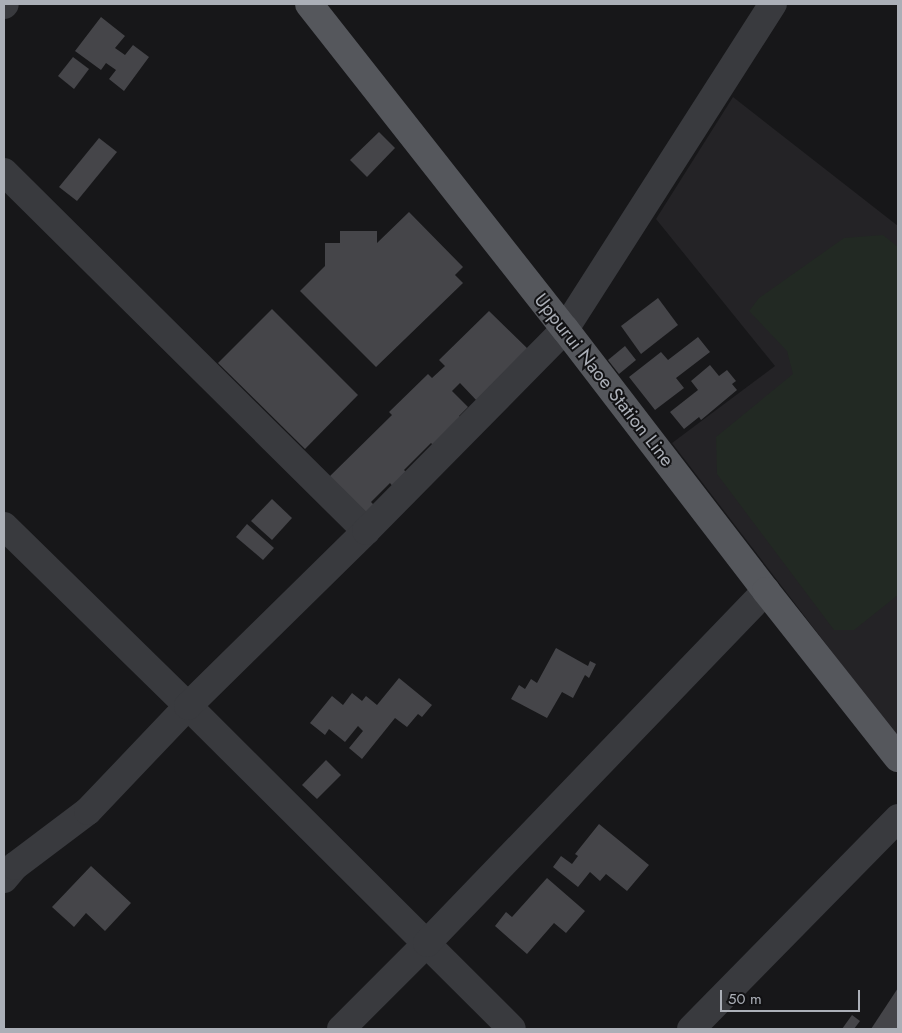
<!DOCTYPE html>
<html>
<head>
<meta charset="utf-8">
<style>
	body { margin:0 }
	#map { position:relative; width:902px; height:1033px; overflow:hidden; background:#171719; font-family:Jost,sans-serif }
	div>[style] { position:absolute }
	.built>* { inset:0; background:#242326 }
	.green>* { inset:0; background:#222923 }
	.building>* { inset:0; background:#454549 }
	.minor>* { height:28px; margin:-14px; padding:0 14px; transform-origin:14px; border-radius:14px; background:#393a3e }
	.major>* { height:28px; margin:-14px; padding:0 14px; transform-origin:14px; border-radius:14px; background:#55575c }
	span { translate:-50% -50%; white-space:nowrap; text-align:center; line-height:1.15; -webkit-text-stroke:4px #121214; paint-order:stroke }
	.street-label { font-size:19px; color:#abafb7 }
	.frame { position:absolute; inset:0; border:5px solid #abafb7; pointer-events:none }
	.scale { position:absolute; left:720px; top:990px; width:140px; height:22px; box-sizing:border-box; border:2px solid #abafb7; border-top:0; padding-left:6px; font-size:15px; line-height:18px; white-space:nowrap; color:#abafb7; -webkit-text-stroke:4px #121214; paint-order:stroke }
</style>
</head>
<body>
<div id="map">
	<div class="built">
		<i style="clip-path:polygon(733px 97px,898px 226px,898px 738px,672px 443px,775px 366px,656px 219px)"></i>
	</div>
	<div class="green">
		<i style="clip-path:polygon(883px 235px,898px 247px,898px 595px,854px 630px,834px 630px,717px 474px,716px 437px,793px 374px,787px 351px,749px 311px,759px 298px,844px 238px)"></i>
	</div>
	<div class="building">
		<i style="clip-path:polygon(101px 17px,125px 36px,115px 48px,125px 55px,133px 45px,149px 57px,124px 91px,109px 79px,116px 70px,106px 63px,101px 70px,75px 51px)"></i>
		<i style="clip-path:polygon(73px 57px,89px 69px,74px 89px,58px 76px)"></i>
		<i style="clip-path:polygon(379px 132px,395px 148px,367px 177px,350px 160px)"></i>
		<i style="clip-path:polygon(99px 138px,117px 152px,77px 201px,59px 187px)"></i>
		<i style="clip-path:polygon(409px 212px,463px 267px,455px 275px,463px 283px,376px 367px,300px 291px,325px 266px,325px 243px,340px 243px,340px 231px,377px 231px,377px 243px)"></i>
		<i style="clip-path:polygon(658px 298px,678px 325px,641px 354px,621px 326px)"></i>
		<i style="clip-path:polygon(272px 309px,358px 395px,305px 449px,218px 363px)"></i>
		<i style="clip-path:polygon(489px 311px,530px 351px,478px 402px,460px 383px,452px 391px,468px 407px,459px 416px,466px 423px,438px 450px,431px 443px,404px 470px,408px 474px,394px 488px,390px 483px,371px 502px,378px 509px,362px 515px,327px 479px,392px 415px,389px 412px,428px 374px,432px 378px,445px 366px,439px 360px)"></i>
		<i style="clip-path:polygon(698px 337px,710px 352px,676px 378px,684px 388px,655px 410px,629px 377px,661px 352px,668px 360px)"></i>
		<i style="clip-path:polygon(625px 346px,636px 360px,619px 374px,608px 360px)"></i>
		<i style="clip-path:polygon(710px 365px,719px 376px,727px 370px,736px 381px,732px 384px,737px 390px,701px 420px,699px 417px,684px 429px,670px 412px,698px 390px,691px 381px)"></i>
		<i style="clip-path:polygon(272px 499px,292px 518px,272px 540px,251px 521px)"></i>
		<i style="clip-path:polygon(247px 524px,274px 548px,263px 560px,236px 537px)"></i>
		<i style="clip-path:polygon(556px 648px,588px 666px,590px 661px,596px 664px,589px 678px,585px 675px,573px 698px,562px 692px,547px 718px,511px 699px,519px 685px,525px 689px,531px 679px,537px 683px)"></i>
		<i style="clip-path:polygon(399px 678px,432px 705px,422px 717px,418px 714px,407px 727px,395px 718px,362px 759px,349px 748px,363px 731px,358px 726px,345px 742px,329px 729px,325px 735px,310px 723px,332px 696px,343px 705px,352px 693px,362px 701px,366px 696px,377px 705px)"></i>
		<i style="clip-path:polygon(326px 760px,341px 775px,317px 799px,302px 785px)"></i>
		<i style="clip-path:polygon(599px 824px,649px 865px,627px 891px,606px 874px,600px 881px,590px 872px,578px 887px,553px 867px,561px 856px,572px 864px,578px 856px,575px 854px)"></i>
		<i style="clip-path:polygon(91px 866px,131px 903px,105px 931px,86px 913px,74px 927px,52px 907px)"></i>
		<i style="clip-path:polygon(547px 878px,585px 911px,566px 933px,554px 923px,527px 954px,495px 926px,506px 912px,512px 917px)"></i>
		<i style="clip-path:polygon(898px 988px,898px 1029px,871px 1029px)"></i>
		<i style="clip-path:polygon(852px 1015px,860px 1021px,854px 1029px,842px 1029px)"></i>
	</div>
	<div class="minor">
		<i style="left:4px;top:5px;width:1px;rotate:-45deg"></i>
		<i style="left:4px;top:172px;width:510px;rotate:44.76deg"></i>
		<i style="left:4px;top:526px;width:257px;rotate:44.4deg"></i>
		<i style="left:188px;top:706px;width:457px;rotate:44.9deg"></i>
		<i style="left:4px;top:879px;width:17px;rotate:-50deg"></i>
		<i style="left:15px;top:866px;width:91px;rotate:-37deg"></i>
		<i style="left:88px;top:811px;width:145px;rotate:-46.4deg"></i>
		<i style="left:188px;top:706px;width:250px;rotate:-44.5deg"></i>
		<i style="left:366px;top:531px;width:284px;rotate:-45.4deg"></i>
		<i style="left:565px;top:329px;width:386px;rotate:-57.4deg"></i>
		<i style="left:341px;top:1029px;width:122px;rotate:-45deg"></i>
		<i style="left:427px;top:943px;width:489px;rotate:-46.1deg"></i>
		<i style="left:691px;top:1029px;width:296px;rotate:-45.5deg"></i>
	</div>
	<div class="major">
		<i style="left:309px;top:4px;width:414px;rotate:51.8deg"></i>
		<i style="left:565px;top:329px;width:330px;rotate:52.5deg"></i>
		<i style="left:766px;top:591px;width:213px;rotate:51.7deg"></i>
	</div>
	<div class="street-label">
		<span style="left:604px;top:380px;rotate:52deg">Uppurui Naoe Station Line</span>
	</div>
	<div class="frame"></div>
	<div class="scale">50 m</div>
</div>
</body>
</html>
